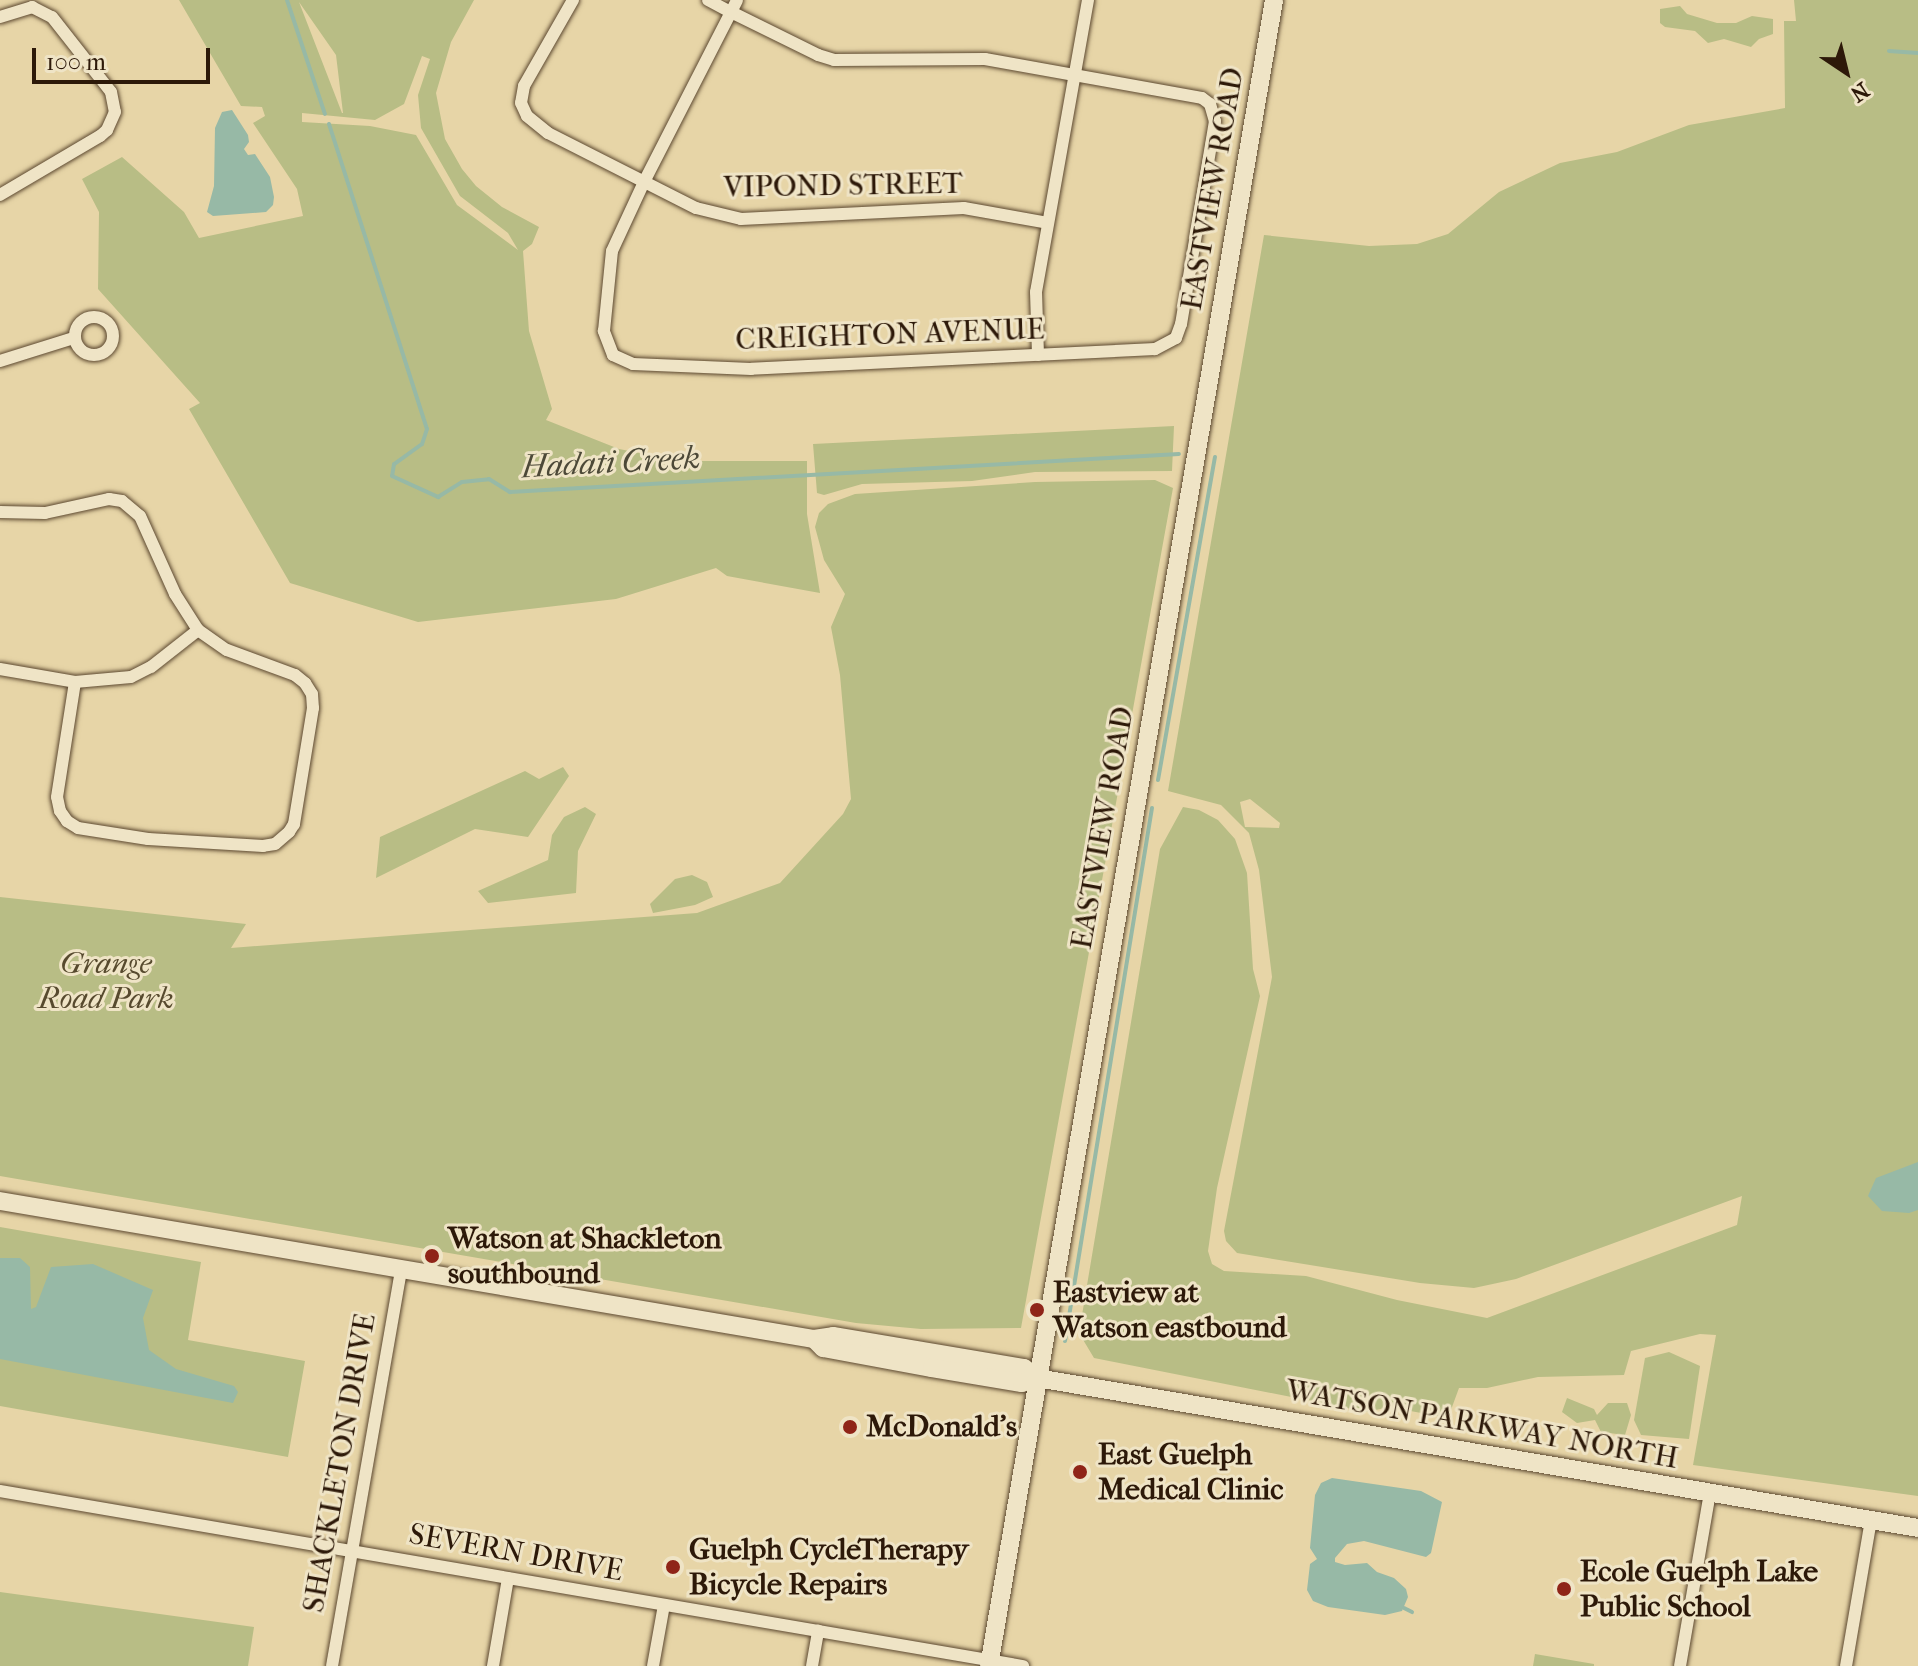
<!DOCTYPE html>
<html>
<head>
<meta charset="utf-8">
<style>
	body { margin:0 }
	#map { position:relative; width:1918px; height:1666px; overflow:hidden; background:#e7d5a7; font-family:"IM FELL French Canon",serif }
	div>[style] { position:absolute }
	.green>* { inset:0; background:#b8bd85 }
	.water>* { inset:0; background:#97b9a6 }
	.stream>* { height:4px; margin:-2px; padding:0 2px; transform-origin:2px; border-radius:2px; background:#97b9a6 }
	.roads { filter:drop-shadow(0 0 2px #5c4830) drop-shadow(0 0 2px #5c4830) }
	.street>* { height:12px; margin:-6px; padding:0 6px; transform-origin:6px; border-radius:6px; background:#efe4c6 }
	.street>.ring { margin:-6px; padding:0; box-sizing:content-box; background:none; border:12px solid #efe4c6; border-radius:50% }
	.secondary>* { height:18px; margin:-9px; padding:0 9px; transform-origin:9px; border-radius:9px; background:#efe4c6 }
	.dots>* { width:22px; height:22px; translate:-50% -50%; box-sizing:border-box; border:4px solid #efe4c6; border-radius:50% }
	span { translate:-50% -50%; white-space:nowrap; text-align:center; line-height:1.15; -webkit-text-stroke:6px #efe4c6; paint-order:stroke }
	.street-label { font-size:30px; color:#2d1909 }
	.park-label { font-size:30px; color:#574a2e; font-style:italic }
	.poi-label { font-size:30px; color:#2d1909; font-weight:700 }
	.left { translate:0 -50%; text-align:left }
	.water-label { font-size:32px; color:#4d4938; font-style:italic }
	.north { position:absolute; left:1806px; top:32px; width:80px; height:80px; -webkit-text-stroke:6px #efe4c6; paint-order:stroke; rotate:145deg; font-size:22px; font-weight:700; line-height:32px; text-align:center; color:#2d1909 }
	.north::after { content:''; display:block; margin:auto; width:28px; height:36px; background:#2d1909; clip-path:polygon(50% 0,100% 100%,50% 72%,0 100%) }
	.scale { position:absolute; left:32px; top:48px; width:178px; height:36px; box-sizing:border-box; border:4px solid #2d1909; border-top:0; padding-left:10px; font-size:24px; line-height:28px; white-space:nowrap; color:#2d1909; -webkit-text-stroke:6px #efe4c6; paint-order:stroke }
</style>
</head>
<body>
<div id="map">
	<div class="green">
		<i style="clip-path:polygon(evenodd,179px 0,474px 0,451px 42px,436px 93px,445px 139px,462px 169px,476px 186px,502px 207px,539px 227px,532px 244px,523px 251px,529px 331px,552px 409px,546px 420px,619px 449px,681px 461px,807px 461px,807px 514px,820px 593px,727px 576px,716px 568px,616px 599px,418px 622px,290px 583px,189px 409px,200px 403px,98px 289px,99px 212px,82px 179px,122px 157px,184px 212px,199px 238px,303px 216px,297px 189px,253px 123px,265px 116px,262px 107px,241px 106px,179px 0,299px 2px,336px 55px,343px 113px,342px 113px,299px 2px,179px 0,422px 56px,430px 59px,418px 95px,421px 128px,460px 196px,508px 233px,518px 250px,457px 205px,416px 135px,370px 126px,302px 122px,302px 113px,375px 120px,404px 104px,422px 56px)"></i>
		<i style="clip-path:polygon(evenodd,1794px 0,1918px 0,1918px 1496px,1693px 1465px,1716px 1335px,1700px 1334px,1631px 1351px,1624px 1375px,1538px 1377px,1487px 1388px,1459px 1388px,1448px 1418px,1389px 1407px,1367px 1412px,1094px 1358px,1079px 1333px,1160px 849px,1183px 807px,1199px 810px,1218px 820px,1235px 839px,1247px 873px,1253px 969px,1260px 996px,1217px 1188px,1208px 1251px,1212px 1264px,1224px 1271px,1306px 1276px,1397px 1300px,1487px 1318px,1737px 1225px,1742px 1196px,1516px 1279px,1474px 1288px,1420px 1283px,1237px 1253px,1226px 1241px,1224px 1231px,1272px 977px,1259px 870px,1249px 833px,1221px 805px,1168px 791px,1264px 235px,1369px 246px,1417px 244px,1448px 234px,1499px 192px,1560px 163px,1617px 152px,1689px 125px,1785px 108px,1784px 21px,1796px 21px,1794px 0,1250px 799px,1280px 823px,1279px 828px,1245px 827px,1240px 802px,1250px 799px)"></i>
		<i style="clip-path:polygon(1680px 6px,1687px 14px,1717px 23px,1736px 23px,1752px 16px,1773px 19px,1773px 34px,1759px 39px,1751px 47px,1724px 39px,1708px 43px,1695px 31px,1665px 27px,1660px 23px,1660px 9px)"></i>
		<i style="clip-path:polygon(1174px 426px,1172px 471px,1035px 472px,972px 481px,862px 484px,824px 495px,817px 493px,813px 444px)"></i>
		<i style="clip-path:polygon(1155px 480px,1173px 488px,1021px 1328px,921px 1329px,856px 1323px,0 1176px,0 897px,246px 924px,231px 948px,697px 913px,780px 883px,843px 814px,851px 799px,840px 675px,831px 627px,845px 594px,824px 560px,815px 527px,819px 513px,828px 504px,855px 494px,1035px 482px)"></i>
		<i style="clip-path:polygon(563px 767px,569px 776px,528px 837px,475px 829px,376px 878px,380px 837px,525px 771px,539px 779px)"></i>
		<i style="clip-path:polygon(585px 807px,596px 814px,578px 851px,576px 893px,488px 903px,478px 891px,548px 860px,552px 835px,564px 817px)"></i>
		<i style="clip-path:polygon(692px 875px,707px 882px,713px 897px,695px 905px,653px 913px,650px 904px,675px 879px)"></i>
		<i style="clip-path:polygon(0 1227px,201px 1262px,188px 1340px,305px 1361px,288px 1457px,0 1406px)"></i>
		<i style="clip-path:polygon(1669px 1352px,1700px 1366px,1689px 1439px,1641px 1435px,1634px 1420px,1645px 1358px)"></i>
		<i style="clip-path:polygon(1567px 1398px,1594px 1409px,1597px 1415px,1608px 1403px,1627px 1403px,1631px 1415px,1625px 1435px,1601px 1432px,1595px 1420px,1577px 1423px,1562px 1412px)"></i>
		<i style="clip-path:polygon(0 1592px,254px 1627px,248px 1666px,0 1666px)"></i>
		<i style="clip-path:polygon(1535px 1654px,1594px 1664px,1594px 1666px,1533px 1666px)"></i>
	</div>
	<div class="water">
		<i style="clip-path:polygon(232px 110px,248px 135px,249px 142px,244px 149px,248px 155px,255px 154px,270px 177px,274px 197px,273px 205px,266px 212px,213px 216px,207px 212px,214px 186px,215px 128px,222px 112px)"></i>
		<i style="clip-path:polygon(1918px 1162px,1918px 1210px,1909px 1213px,1882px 1211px,1868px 1196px,1876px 1178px)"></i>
		<i style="clip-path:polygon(0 1258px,20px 1258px,30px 1267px,31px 1309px,36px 1307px,51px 1267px,93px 1264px,153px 1290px,143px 1318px,149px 1350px,176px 1369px,234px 1386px,238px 1392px,233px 1403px,0 1359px)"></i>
		<i style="clip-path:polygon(1332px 1478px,1421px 1491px,1442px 1502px,1431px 1553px,1426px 1557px,1364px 1541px,1347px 1544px,1335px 1558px,1335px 1562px,1345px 1565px,1367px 1563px,1377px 1572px,1394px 1578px,1406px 1589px,1408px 1597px,1402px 1611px,1385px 1615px,1328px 1607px,1313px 1601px,1307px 1590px,1310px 1564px,1317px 1559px,1310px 1548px,1315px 1495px,1321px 1483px)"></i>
	</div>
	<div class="stream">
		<i style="left:287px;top:0;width:120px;rotate:71.6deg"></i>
		<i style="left:1889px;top:51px;width:29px;rotate:4deg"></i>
		<i style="left:329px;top:124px;width:320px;rotate:72.2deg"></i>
		<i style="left:427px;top:429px;width:16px;rotate:108deg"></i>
		<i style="left:422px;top:444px;width:34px;rotate:144deg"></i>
		<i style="left:394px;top:464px;width:12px;rotate:99deg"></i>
		<i style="left:392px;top:476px;width:51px;rotate:24.5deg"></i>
		<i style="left:438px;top:497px;width:28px;rotate:-32deg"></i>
		<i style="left:462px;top:482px;width:27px;rotate:-6deg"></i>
		<i style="left:489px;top:479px;width:25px;rotate:32deg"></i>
		<i style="left:510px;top:492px;width:670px;rotate:-3.25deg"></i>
		<i style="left:1158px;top:780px;width:328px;rotate:-80deg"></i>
		<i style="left:1065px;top:1341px;width:540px;rotate:-80.73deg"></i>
		<i style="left:1404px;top:1608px;width:9px;rotate:27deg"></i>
	</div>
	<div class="roads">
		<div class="street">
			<i style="left:573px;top:0;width:99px;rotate:119.7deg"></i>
			<i style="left:524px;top:86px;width:17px;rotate:100deg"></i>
			<i style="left:521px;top:103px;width:14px;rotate:65deg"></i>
			<i style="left:527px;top:116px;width:27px;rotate:39deg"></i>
			<i style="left:548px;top:133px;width:166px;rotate:26.9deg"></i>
			<i style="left:696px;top:208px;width:46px;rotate:13.7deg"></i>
			<i style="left:741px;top:219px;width:223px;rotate:-2.8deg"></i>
			<i style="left:964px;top:208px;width:85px;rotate:10.1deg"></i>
			<i style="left:708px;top:0;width:26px;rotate:28deg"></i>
			<i style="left:731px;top:12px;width:97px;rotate:26.3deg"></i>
			<i style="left:818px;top:55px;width:17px;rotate:17deg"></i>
			<i style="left:834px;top:60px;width:151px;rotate:-0.4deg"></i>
			<i style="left:985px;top:59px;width:220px;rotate:10.2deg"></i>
			<i style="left:1202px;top:98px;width:10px;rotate:37deg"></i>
			<i style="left:1210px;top:104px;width:18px;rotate:74deg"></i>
			<i style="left:1215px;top:121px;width:206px;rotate:99.5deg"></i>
			<i style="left:1181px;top:324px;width:15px;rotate:110deg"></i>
			<i style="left:1176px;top:338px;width:24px;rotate:152deg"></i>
			<i style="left:1155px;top:349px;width:404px;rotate:177.2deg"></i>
			<i style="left:751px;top:369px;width:118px;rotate:-177.6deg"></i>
			<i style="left:633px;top:364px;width:22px;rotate:-156deg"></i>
			<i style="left:613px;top:355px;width:26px;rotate:-111deg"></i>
			<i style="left:604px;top:331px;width:80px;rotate:-84.3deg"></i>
			<i style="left:612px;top:251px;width:76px;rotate:-65.1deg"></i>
			<i style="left:644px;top:182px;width:191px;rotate:-62.9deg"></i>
			<i style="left:731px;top:12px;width:13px;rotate:-63deg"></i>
			<i style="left:0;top:17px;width:34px;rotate:-17deg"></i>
			<i style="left:32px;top:7px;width:22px;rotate:27deg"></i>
			<i style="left:52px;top:17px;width:95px;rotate:51.8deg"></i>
			<i style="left:111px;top:92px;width:20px;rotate:79deg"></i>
			<i style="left:115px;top:112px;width:20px;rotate:114deg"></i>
			<i style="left:107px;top:130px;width:9px;rotate:139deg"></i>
			<i style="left:100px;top:136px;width:116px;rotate:149.5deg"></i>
			<i class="ring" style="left:75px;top:317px;width:26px;height:26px"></i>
			<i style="left:1038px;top:355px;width:63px;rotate:-91.8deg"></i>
			<i style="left:1036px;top:292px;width:297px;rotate:-79.9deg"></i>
			<i style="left:0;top:361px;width:77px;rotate:-17.3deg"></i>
			<i style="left:0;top:512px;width:45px;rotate:1.3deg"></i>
			<i style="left:45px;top:513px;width:66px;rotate:-12.3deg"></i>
			<i style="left:109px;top:499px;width:13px;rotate:9deg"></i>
			<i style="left:122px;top:501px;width:23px;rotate:40deg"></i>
			<i style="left:140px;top:516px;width:85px;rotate:65.8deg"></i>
			<i style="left:175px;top:594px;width:43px;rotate:57.4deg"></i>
			<i style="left:198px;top:630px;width:35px;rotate:35deg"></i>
			<i style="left:227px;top:650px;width:72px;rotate:20.2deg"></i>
			<i style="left:295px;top:675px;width:13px;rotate:39deg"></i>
			<i style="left:305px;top:683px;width:13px;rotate:58deg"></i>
			<i style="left:312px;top:694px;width:14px;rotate:86deg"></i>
			<i style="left:313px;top:708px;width:118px;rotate:99.3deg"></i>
			<i style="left:294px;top:824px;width:9px;rotate:122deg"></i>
			<i style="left:289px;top:832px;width:18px;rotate:139deg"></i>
			<i style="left:275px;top:844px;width:12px;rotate:171deg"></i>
			<i style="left:263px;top:846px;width:115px;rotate:-176.5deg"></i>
			<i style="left:148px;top:839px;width:71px;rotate:-171.1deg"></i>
			<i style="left:78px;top:828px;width:13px;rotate:-148deg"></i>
			<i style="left:67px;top:821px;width:12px;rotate:-125deg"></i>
			<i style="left:60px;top:811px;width:14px;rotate:-102deg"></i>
			<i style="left:57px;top:797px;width:116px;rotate:-81.1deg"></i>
			<i style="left:0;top:669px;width:76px;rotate:9.8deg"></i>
			<i style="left:75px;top:682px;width:56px;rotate:-5.1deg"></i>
			<i style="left:131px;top:677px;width:22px;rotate:-27deg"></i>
			<i style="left:151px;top:667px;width:60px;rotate:-38.2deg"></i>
			<i style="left:0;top:1491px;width:1038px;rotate:9.71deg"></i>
			<i style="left:332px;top:1666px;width:403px;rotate:-80.1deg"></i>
			<i style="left:493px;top:1666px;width:89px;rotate:-80.3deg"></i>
			<i style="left:653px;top:1666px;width:62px;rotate:-79.8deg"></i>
			<i style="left:812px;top:1666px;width:36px;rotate:-80deg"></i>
			<i style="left:1680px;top:1666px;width:177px;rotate:-80.2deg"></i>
			<i style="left:1846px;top:1666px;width:148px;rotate:-80.3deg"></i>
		</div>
		<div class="secondary">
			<i style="left:0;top:1201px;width:826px;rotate:9.62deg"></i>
			<i style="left:814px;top:1339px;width:19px;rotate:-9deg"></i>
			<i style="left:833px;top:1336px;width:194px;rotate:9.5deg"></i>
			<i style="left:1024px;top:1368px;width:16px;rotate:38deg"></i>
			<i style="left:1037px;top:1378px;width:894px;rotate:9.66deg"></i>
			<i style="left:814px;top:1339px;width:13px;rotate:45deg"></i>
			<i style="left:823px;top:1348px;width:111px;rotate:10.4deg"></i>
			<i style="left:932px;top:1368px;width:91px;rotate:9.5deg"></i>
			<i style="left:1022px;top:1383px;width:16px;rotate:-18deg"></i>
			<i style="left:989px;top:1666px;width:1690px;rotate:-80.29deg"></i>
		</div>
	</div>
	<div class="dots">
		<i style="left:432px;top:1256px;background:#8f2418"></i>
		<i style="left:1037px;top:1310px;background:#8f2418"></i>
		<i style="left:850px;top:1427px;background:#8f2418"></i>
		<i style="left:1080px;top:1472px;background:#8f2418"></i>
		<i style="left:673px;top:1567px;background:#8f2418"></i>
		<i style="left:1564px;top:1589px;background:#8f2418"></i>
	</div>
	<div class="street-label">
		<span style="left:843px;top:186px;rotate:-1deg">VIPOND STREET</span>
		<span style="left:1213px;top:189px;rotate:-80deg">EASTVIEW ROAD</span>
		<span style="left:890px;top:335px;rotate:-2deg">CREIGHTON AVENUE</span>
		<span style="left:1103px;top:828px;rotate:-80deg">EASTVIEW ROAD</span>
		<span style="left:1482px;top:1425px;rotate:10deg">WATSON PARKWAY NORTH</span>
		<span style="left:340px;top:1463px;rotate:-80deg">SHACKLETON DRIVE</span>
		<span style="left:516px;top:1553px;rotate:10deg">SEVERN DRIVE</span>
	</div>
	<div class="park-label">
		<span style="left:106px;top:981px">Grange<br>Road Park</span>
	</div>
	<div class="poi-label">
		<span class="left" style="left:448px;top:1256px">Watson at Shackleton<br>southbound</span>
		<span class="left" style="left:1053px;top:1310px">Eastview at<br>Watson eastbound</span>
		<span class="left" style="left:866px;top:1427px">McDonald's</span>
		<span class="left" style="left:1098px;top:1472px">East Guelph<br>Medical Clinic</span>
		<span class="left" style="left:689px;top:1567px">Guelph CycleTherapy<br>Bicycle Repairs</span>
		<span class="left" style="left:1580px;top:1589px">Ecole Guelph Lake<br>Public School</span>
	</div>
	<div class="water-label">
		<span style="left:611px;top:463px;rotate:-3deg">Hadati Creek</span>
	</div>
	<div class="north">N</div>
	<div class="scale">100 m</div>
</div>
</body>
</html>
